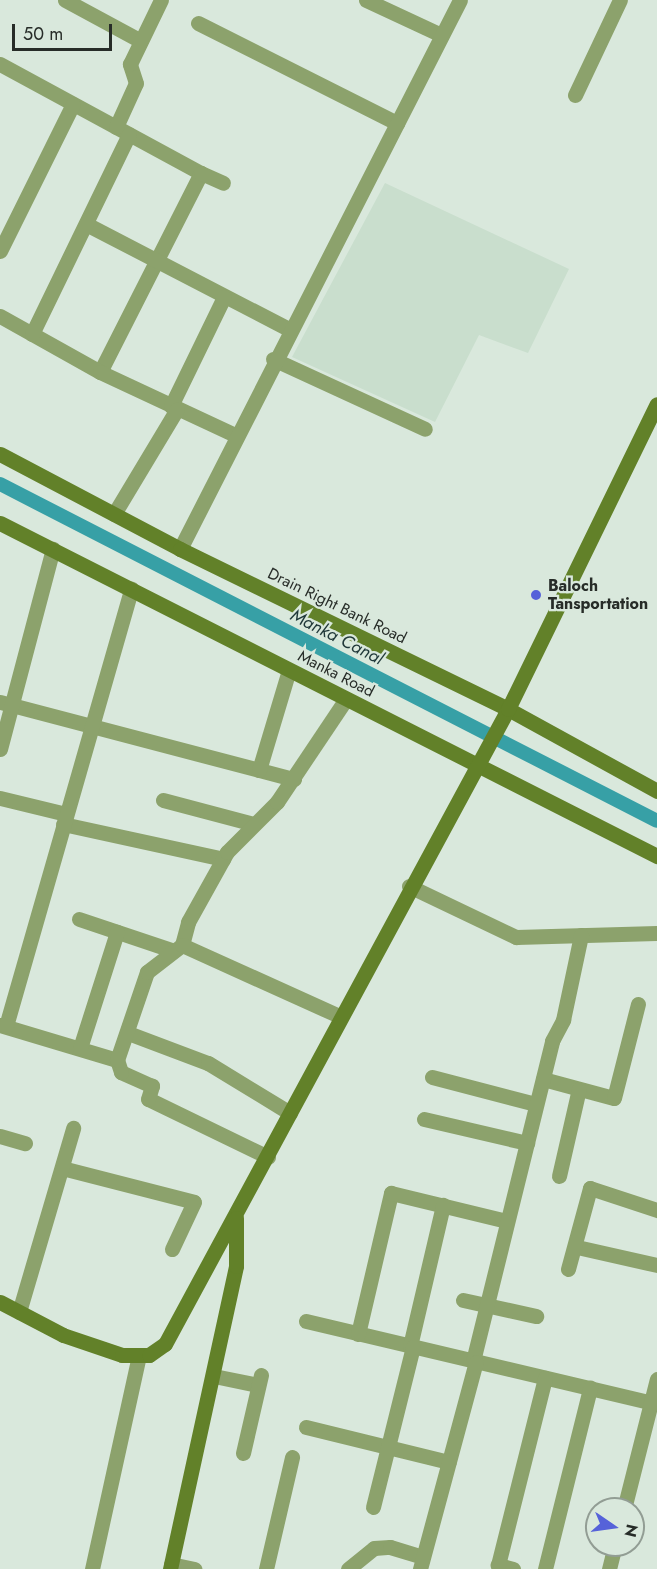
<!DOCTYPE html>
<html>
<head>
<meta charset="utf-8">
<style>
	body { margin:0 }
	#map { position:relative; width:657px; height:1569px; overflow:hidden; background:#d9e8dc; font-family:Jost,sans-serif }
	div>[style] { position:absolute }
	.built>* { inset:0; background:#c9decd }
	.canal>* { height:14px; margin:-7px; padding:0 7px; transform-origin:7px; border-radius:7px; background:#37a0a6 }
	.street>* { height:15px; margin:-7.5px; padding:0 7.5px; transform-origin:7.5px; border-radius:7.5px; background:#8ca26c }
	.secondary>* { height:15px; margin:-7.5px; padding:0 7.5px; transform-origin:7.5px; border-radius:7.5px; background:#628129 }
	.dots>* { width:16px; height:16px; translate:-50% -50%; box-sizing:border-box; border:3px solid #d9e8dc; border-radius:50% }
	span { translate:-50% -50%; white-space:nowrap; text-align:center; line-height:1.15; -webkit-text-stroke:4.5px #d9e8dc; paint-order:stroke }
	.poi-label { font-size:16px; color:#272c28; font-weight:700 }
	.left { translate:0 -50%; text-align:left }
	.street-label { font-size:16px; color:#272c28 }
	.water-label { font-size:18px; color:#1f3738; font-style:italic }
	.north { position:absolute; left:585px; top:1497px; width:60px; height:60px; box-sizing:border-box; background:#d9e8dc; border:2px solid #929d94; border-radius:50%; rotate:103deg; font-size:16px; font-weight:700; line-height:24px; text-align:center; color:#272c28 }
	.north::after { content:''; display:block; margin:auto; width:21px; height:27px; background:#5662d9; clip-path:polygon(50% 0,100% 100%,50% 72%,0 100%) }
	.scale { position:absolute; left:12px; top:24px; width:100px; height:27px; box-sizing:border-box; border:3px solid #272c28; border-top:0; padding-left:8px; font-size:18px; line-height:21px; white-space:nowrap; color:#272c28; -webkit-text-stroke:4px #d9e8dc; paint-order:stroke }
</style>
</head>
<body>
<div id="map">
	<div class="built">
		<i style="clip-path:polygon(385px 183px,569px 269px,528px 353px,479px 335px,435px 422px,292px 357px)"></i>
	</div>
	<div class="canal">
		<i style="left:0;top:484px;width:738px;rotate:27.15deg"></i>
	</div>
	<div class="street">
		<i style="left:65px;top:0;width:86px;rotate:28.3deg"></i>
		<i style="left:366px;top:0;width:83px;rotate:25deg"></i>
		<i style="left:198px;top:23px;width:223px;rotate:26.7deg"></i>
		<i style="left:0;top:64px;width:229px;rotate:28.5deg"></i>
		<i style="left:201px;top:173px;width:223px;rotate:116.9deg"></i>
		<i style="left:575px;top:95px;width:105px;rotate:-64.7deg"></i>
		<i style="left:116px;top:127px;width:48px;rotate:-65.6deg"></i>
		<i style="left:136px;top:83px;width:20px;rotate:-108deg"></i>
		<i style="left:130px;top:64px;width:71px;rotate:-64.2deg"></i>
		<i style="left:201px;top:173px;width:24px;rotate:24deg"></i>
		<i style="left:88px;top:225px;width:226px;rotate:27.4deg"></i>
		<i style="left:0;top:251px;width:164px;rotate:-63.6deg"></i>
		<i style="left:0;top:316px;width:115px;rotate:29.2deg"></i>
		<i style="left:100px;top:372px;width:149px;rotate:25deg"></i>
		<i style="left:32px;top:334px;width:222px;rotate:-64.1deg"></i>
		<i style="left:273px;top:359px;width:167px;rotate:24.7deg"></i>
		<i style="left:171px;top:406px;width:121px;rotate:-64.1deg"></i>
		<i style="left:114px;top:514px;width:122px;rotate:-59deg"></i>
		<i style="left:180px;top:549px;width:616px;rotate:-62.98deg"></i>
		<i style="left:0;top:702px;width:304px;rotate:14.7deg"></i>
		<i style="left:0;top:749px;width:207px;rotate:-75.2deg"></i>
		<i style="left:259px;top:770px;width:104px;rotate:-73.3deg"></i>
		<i style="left:0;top:798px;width:68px;rotate:13.6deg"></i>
		<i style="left:163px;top:800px;width:94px;rotate:14.8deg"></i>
		<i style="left:63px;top:824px;width:164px;rotate:12.3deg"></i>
		<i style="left:409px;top:886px;width:119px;rotate:25.5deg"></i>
		<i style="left:516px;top:937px;width:141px;rotate:-1.6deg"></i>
		<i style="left:79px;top:919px;width:97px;rotate:18.6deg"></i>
		<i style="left:182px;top:945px;width:24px;rotate:-75deg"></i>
		<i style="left:188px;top:922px;width:80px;rotate:-60.9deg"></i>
		<i style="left:227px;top:852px;width:71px;rotate:-45deg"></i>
		<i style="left:277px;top:802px;width:124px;rotate:-56.2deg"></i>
		<i style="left:0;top:1025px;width:122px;rotate:16.7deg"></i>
		<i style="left:6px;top:1026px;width:455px;rotate:-74deg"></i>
		<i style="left:128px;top:1033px;width:85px;rotate:20.6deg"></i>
		<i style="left:208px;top:1063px;width:96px;rotate:31.4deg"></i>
		<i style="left:80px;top:1048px;width:122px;rotate:-72.3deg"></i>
		<i style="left:432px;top:1077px;width:107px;rotate:14.6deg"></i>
		<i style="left:543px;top:1079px;width:73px;rotate:15deg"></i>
		<i style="left:614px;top:1098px;width:97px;rotate:-75.7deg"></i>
		<i style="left:424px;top:1119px;width:106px;rotate:13.1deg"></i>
		<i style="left:0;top:1136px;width:26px;rotate:16deg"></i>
		<i style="left:268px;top:1157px;width:133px;rotate:-154.2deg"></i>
		<i style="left:148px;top:1099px;width:14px;rotate:-73deg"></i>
		<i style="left:152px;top:1086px;width:34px;rotate:-156deg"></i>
		<i style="left:121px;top:1072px;width:13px;rotate:-108deg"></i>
		<i style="left:117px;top:1060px;width:93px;rotate:-71.2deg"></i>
		<i style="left:147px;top:972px;width:44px;rotate:-37.6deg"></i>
		<i style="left:182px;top:945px;width:172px;rotate:24.3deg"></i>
		<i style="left:62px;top:1168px;width:136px;rotate:14.4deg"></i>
		<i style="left:194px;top:1202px;width:52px;rotate:115.1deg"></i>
		<i style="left:559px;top:1176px;width:89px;rotate:-77.1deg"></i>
		<i style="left:577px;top:1247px;width:82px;rotate:12.7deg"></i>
		<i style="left:568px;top:1269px;width:84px;rotate:-74.8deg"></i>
		<i style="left:590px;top:1188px;width:71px;rotate:18.2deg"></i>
		<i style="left:463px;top:1300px;width:75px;rotate:12.4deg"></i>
		<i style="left:19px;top:1312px;width:192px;rotate:-73.6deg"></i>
		<i style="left:306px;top:1321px;width:361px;rotate:13.3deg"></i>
		<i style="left:358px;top:1334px;width:145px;rotate:-76.8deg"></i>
		<i style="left:391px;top:1193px;width:119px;rotate:13.6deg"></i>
		<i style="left:410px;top:1346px;width:145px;rotate:-76.8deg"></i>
		<i style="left:473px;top:1361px;width:330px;rotate:-76.1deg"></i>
		<i style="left:552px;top:1041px;width:24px;rotate:-62deg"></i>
		<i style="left:563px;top:1020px;width:87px;rotate:-78deg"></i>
		<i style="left:214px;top:1376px;width:45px;rotate:11.6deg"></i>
		<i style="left:306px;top:1427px;width:147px;rotate:13.8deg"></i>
		<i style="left:243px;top:1453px;width:80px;rotate:-77deg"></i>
		<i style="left:373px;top:1507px;width:165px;rotate:-76deg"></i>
		<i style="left:624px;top:1509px;width:134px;rotate:-75.8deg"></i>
		<i style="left:171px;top:1564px;width:24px;rotate:12deg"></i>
		<i style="left:92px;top:1569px;width:218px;rotate:-77.6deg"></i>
		<i style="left:266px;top:1569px;width:115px;rotate:-76.9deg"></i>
		<i style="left:348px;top:1569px;width:33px;rotate:-39deg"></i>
		<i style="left:374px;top:1548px;width:16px;rotate:-4deg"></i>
		<i style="left:390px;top:1547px;width:34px;rotate:17deg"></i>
		<i style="left:420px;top:1569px;width:214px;rotate:-74.9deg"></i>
		<i style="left:513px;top:1569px;width:16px;rotate:-165deg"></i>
		<i style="left:498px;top:1565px;width:193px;rotate:-75.9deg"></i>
		<i style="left:545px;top:1569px;width:187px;rotate:-76deg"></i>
		<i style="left:609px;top:1569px;width:25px;rotate:-76deg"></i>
	</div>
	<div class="secondary">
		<i style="left:0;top:454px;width:204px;rotate:27.8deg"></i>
		<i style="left:180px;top:549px;width:365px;rotate:26deg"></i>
		<i style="left:508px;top:709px;width:170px;rotate:28.8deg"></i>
		<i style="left:0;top:523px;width:737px;rotate:26.88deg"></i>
		<i style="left:0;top:1302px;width:71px;rotate:27.6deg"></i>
		<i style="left:63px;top:1335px;width:62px;rotate:18.7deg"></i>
		<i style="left:122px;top:1355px;width:27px"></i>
		<i style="left:149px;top:1355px;width:19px;rotate:-35deg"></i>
		<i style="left:165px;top:1344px;width:722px;rotate:-61.62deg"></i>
		<i style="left:508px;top:709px;width:339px;rotate:-64deg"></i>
		<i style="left:170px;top:1569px;width:310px;rotate:-77.7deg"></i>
		<i style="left:236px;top:1266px;width:48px;rotate:-90deg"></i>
	</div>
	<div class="dots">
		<i style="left:536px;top:595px;background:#5662d9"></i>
	</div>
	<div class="poi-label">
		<span class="left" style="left:548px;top:595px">Baloch<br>Tansportation</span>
	</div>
	<div class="street-label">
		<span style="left:337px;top:606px;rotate:26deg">Drain Right Bank Road</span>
		<span style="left:336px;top:674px;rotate:27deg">Manka Road</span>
	</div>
	<div class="water-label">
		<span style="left:337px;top:637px;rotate:27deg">Manka Canal</span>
	</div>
	<div class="north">N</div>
	<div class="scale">50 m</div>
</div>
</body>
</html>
